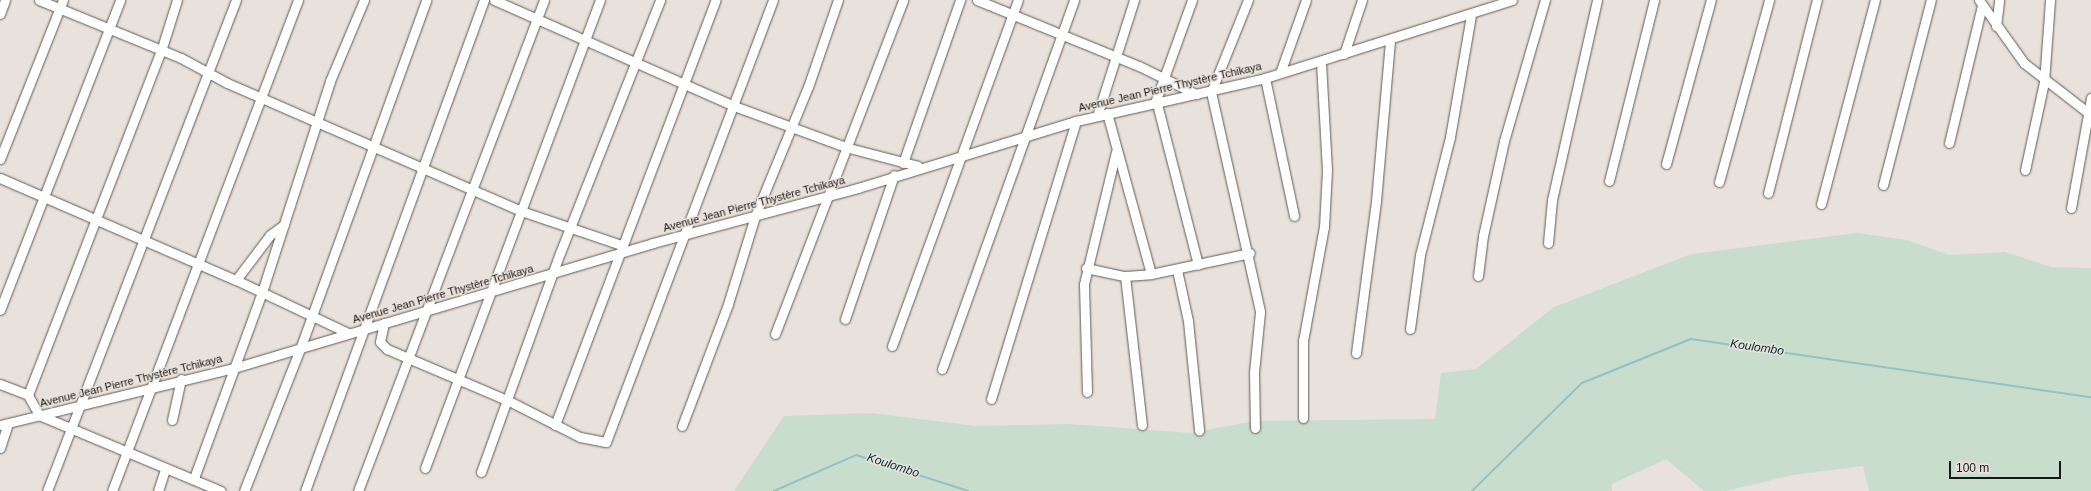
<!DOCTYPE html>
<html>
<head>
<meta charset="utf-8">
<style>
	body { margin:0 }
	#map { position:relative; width:2091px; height:491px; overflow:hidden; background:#e9e2dc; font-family:Arial,sans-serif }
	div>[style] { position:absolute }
	.green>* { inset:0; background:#c8ddcc }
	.stream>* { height:2px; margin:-1px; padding:0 1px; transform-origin:1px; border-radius:1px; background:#90c2c6 }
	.roads { filter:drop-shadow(0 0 1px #615b56) drop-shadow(0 0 1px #615b56) }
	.minor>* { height:9px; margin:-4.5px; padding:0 4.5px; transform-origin:4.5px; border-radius:4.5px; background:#fff }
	span { translate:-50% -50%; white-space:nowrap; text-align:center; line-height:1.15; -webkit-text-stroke:3px #e9e2dc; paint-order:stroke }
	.street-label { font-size:11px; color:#191614 }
	.water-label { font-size:12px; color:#003134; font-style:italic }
	.scale { position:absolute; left:1949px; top:461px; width:112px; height:18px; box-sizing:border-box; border:2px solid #191614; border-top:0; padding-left:5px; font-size:12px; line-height:14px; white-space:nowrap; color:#191614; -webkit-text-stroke:3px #e9e2dc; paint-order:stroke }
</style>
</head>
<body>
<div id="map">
	<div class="green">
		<i style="clip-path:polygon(1857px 233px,1907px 240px,1949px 255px,2005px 252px,2051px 267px,2091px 268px,2091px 491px,1869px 491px,1863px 466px,1793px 475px,1726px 491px,1704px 491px,1666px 459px,1612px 484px,1612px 491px,734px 491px,784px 416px,871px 413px,976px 426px,1070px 424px,1190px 433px,1254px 421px,1435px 419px,1441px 373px,1476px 369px,1554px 307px,1691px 254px)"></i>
	</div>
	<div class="stream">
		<i style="left:774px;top:491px;width:90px;rotate:-23.7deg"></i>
		<i style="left:856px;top:455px;width:118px;rotate:17.8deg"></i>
		<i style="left:1472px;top:491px;width:154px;rotate:-44.5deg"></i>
		<i style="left:1582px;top:383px;width:118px;rotate:-22deg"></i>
		<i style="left:1691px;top:339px;width:404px;rotate:8.3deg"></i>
	</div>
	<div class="roads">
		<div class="minor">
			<i style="left:39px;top:0;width:153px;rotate:22.2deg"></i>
			<i style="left:181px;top:58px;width:52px;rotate:28.5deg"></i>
			<i style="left:227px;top:83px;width:321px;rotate:23.5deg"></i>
			<i style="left:521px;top:211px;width:106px;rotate:18.8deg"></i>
			<i style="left:494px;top:0;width:262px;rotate:23.8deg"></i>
			<i style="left:734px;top:106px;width:122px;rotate:20.1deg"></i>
			<i style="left:849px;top:148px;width:71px;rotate:14.6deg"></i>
			<i style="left:977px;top:0;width:175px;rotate:22.2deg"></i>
			<i style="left:1139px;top:66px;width:64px;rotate:26.2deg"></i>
			<i style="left:1192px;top:0;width:106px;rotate:109.8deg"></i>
			<i style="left:1156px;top:100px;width:170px;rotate:75.7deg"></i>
			<i style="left:1248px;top:0;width:99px;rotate:111.9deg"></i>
			<i style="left:1211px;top:92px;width:225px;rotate:77.4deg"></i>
			<i style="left:1260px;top:312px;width:60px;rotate:95.7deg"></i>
			<i style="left:1254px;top:372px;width:56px;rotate:89deg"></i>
			<i style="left:1979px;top:0;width:77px;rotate:54.5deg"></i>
			<i style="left:2024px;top:63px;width:85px;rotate:37.8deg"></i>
			<i style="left:0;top:14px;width:15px;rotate:-70deg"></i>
			<i style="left:1996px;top:26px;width:26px;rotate:-83deg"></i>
			<i style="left:1344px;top:54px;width:57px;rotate:-71.6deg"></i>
			<i style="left:1280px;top:73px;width:77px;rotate:-70.4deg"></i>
			<i style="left:1265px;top:78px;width:141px;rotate:78.1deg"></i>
			<i style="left:1107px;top:113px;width:167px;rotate:74.7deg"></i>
			<i style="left:1097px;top:116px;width:122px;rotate:-72.3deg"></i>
			<i style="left:1949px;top:143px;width:141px;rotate:-76.5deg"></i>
			<i style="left:0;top:159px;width:171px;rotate:-68.4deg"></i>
			<i style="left:903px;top:163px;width:173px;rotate:-70.7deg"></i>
			<i style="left:1666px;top:164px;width:170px;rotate:-74.7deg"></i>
			<i style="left:2025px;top:170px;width:90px;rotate:-77.8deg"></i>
			<i style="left:2044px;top:82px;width:82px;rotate:-85.8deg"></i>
			<i style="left:0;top:178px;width:257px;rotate:23.4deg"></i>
			<i style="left:236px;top:280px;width:124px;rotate:25.3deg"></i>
			<i style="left:1609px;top:181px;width:187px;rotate:-76deg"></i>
			<i style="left:1719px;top:182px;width:189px;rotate:-74.6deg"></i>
			<i style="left:1883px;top:185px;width:191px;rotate:-75.5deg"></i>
			<i style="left:1768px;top:193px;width:199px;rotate:-75.8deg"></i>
			<i style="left:1821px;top:204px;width:211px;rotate:-75.2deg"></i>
			<i style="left:2071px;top:208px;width:112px;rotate:-79.7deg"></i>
			<i style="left:1548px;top:243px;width:43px;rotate:-84.7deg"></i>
			<i style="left:1552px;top:200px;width:205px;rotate:-77.3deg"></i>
			<i style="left:1086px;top:268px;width:40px;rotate:12deg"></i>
			<i style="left:1125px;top:276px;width:26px;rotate:-4deg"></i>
			<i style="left:1151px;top:274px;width:101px;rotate:-12deg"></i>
			<i style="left:1177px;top:270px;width:52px;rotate:77.8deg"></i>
			<i style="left:1188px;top:321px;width:110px;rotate:84.2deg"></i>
			<i style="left:1125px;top:276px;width:150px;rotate:83.5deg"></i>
			<i style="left:1478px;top:276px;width:40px;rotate:-82.9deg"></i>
			<i style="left:1483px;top:236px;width:97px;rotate:-77.5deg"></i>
			<i style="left:1504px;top:141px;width:147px;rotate:-73.8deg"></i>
			<i style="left:236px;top:280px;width:56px;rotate:-52.9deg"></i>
			<i style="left:270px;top:235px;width:17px;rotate:-36deg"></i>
			<i style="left:0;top:310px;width:332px;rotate:-68.8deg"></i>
			<i style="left:845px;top:319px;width:152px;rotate:-71.2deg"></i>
			<i style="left:384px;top:323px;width:19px;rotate:102deg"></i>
			<i style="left:380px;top:342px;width:10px;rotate:45deg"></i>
			<i style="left:387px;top:349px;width:133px;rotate:23.1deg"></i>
			<i style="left:509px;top:401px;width:80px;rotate:26.9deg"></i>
			<i style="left:580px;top:437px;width:26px;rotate:11deg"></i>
			<i style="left:606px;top:442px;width:472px;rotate:-69.3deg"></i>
			<i style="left:1410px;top:329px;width:75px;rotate:-82.3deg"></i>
			<i style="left:1420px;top:255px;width:122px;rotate:-75.7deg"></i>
			<i style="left:1450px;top:137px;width:123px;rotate:-80.2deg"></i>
			<i style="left:775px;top:334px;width:358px;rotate:-69deg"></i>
			<i style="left:892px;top:346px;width:368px;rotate:-70deg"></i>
			<i style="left:1356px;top:353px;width:153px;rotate:-82.5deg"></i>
			<i style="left:1376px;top:201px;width:161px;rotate:-85deg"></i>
			<i style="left:942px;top:369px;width:392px;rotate:-70.3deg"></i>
			<i style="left:0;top:384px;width:30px;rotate:21deg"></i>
			<i style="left:28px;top:395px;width:23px;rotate:61deg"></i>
			<i style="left:39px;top:415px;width:197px;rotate:22.7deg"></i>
			<i style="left:1087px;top:392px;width:108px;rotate:-91.6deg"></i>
			<i style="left:1084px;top:284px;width:136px;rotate:-76.4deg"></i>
			<i style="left:28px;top:395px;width:369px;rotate:-68.9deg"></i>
			<i style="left:161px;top:51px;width:53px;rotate:-72.6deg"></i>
			<i style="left:991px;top:399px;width:291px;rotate:-73deg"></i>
			<i style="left:1303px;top:418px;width:77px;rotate:-90deg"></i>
			<i style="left:1303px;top:341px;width:116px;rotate:-79.6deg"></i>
			<i style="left:1324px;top:227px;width:57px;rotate:-87deg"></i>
			<i style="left:1327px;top:170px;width:109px;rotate:-93.2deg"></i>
			<i style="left:172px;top:420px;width:42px;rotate:-77.6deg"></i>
			<i style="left:0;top:425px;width:241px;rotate:-13.7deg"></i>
			<i style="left:234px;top:368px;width:437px;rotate:-16.6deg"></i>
			<i style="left:653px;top:243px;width:212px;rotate:-15deg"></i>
			<i style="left:858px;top:188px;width:228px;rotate:-17.1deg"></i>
			<i style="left:1076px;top:121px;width:194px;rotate:-12.8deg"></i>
			<i style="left:1265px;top:78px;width:259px;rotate:-17.5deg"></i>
			<i style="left:555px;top:425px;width:454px;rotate:-69.3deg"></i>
			<i style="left:682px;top:426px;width:130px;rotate:-69.3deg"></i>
			<i style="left:728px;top:304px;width:92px;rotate:-72.9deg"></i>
			<i style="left:755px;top:216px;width:139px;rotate:-67.7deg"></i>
			<i style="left:808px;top:87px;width:92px;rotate:-71deg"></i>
			<i style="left:0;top:448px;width:26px;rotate:-72deg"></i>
			<i style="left:425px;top:468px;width:500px;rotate:-69.5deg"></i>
			<i style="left:481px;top:472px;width:233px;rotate:-70.2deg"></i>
			<i style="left:560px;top:253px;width:272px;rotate:-68.4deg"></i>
			<i style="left:194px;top:478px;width:198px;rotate:-69.9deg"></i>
			<i style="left:262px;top:292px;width:222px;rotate:-72.1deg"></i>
			<i style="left:330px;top:81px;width:88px;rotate:-67.2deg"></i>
			<i style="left:47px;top:491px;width:526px;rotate:-68.95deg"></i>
			<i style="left:112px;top:491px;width:525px;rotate:-69.25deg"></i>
			<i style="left:158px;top:491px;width:23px;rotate:-72deg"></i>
			<i style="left:244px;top:491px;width:153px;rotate:-68.5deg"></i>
			<i style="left:300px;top:349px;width:371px;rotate:-70.1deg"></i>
			<i style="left:305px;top:491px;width:523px;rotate:-69.97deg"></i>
			<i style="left:358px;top:491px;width:525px;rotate:-69.25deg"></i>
		</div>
	</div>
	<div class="street-label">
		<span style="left:1170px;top:87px;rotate:-13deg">Avenue Jean Pierre Thystère Tchikaya</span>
		<span style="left:754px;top:204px;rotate:-15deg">Avenue Jean Pierre Thystère Tchikaya</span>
		<span style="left:443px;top:294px;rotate:-16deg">Avenue Jean Pierre Thystère Tchikaya</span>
		<span style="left:131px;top:381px;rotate:-14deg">Avenue Jean Pierre Thystère Tchikaya</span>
	</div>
	<div class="water-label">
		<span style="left:1757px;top:348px;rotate:8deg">Koulombo</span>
		<span style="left:893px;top:466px;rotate:18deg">Koulombo</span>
	</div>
	<div class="scale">100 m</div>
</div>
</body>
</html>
